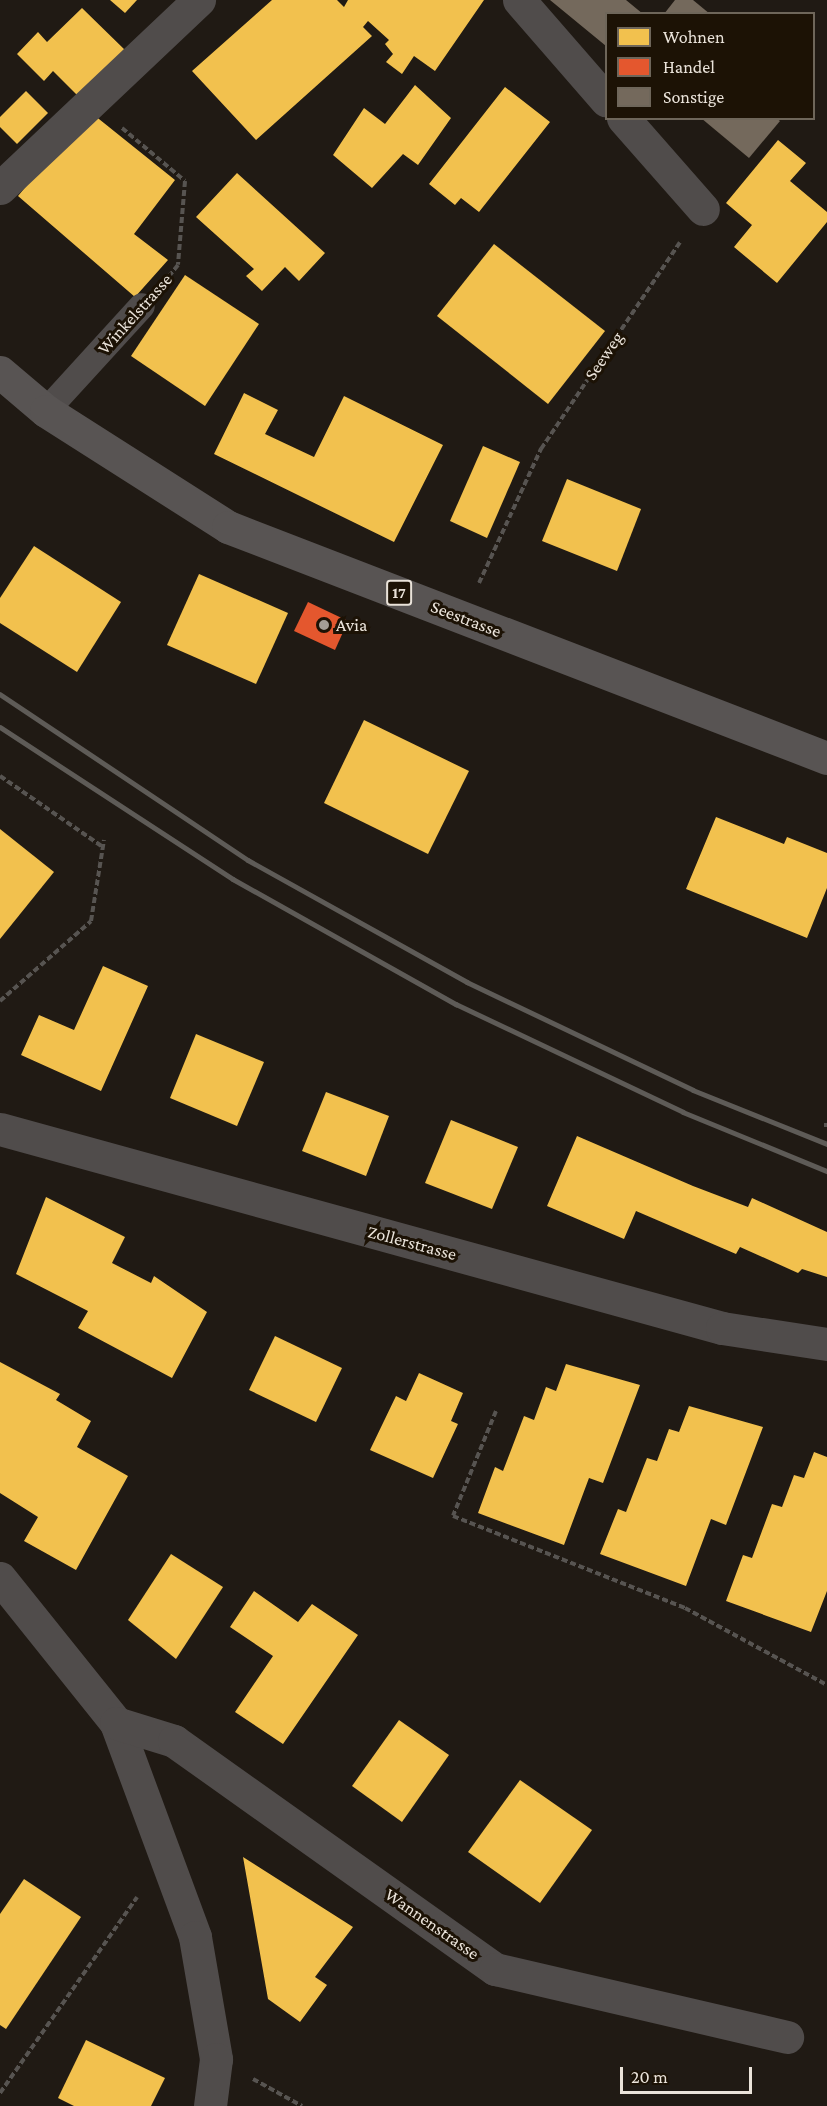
<!DOCTYPE html>
<html>
<head>
<meta charset="utf-8">
<style>
	body { margin:0 }
	#map { position:relative; width:827px; height:2106px; overflow:hidden; background:#201a14; font-family:"Crimson Pro",serif }
	div>[style] { position:absolute }
	.homes>* { inset:0; background:#f2c14e }
	.shops>* { inset:0; background:#e4572e }
	.building>* { inset:0; background:#74695c }
	.path>* { height:4px; margin-top:-2px; transform-origin:0; background:repeating-linear-gradient(90deg,#575451 0 6px,transparent 0 9px) }
	.service>* { height:26px; margin:-13px; padding:0 13px; transform-origin:13px; border-radius:13px; background:#504c4b }
	.minor>* { height:33px; margin:-16.5px; padding:0 16.5px; transform-origin:16.5px; border-radius:16.5px; background:#504c4b }
	.tertiary>* { height:33px; margin:-16.5px; padding:0 16.5px; transform-origin:16.5px; border-radius:16.5px; background:#504c4b }
	.primary>* { height:33px; margin:-16.5px; padding:0 16.5px; transform-origin:16.5px; border-radius:16.5px; background:#585453 }
	.rail>* { height:4.5px; margin:-2.25px; padding:0 2.25px; transform-origin:2.25px; border-radius:2.25px; background:#5e5b57 }
	.dots>* { width:16px; height:16px; translate:-50% -50%; box-sizing:border-box; border:3px solid #1c1205; border-radius:50% }
	span { translate:-50% -50%; white-space:nowrap; text-align:center; line-height:1.15; -webkit-text-stroke:6px #1c1205; paint-order:stroke }
	.shield-label span { padding:2px 4px; background:#1c1205; border:2px solid; border-radius:4px; -webkit-text-stroke-width:0 }
	.shield-label { font-size:16px; color:#eae3da; font-weight:700 }
	.street-label { font-size:18px; color:#eae3da }
	.poi-label { font-size:18px; color:#eae3da }
	.left { translate:0 -50%; text-align:left }
	.legend { position:absolute; left:605px; top:12px; width:210px; height:108px; box-sizing:border-box; background:#1c1205; border:2px solid #6e665a; margin:0; padding:8px 10px; list-style:none; font-size:18px; color:#eae3da }
	.legend li { display:flex; align-items:center; gap:12px; height:30px }
	.legend b { width:30px; border:2px solid #6e665a }
	.scale { position:absolute; left:620px; top:2067px; width:132px; height:27px; box-sizing:border-box; border:3px solid #eae3da; border-top:0; padding-left:8px; font-size:18px; line-height:21px; white-space:nowrap; color:#eae3da; -webkit-text-stroke:4px #1c1205; paint-order:stroke }
</style>
</head>
<body>
<div id="map">
	<div class="homes">
		<i style="clip-path:polygon(110px 0,137px 0,125px 13px)"></i>
		<i style="clip-path:polygon(272px 0,337px 0,344px 7px,348px 0,484px 0,435px 71px,414px 56px,402px 74px,386px 62px,393px 54px,385px 44px,389px 40px,368px 21px,363px 27px,372px 36px,256px 140px,192px 71px)"></i>
		<i style="clip-path:polygon(82px 8px,126px 51px,80px 98px,53px 71px,44px 81px,17px 54px,38px 32px,47px 42px)"></i>
		<i style="clip-path:polygon(415px 85px,451px 118px,418px 165px,403px 154px,372px 188px,333px 155px,364px 108px,385px 124px)"></i>
		<i style="clip-path:polygon(505px 87px,550px 122px,479px 212px,461px 198px,455px 205px,429px 184px)"></i>
		<i style="clip-path:polygon(26px 91px,48px 113px,17px 144px,0 127px,0 117px)"></i>
		<i style="clip-path:polygon(89px 111px,175px 180px,134px 234px,168px 260px,135px 297px,18px 196px)"></i>
		<i style="clip-path:polygon(778px 140px,806px 163px,790px 181px,827px 212px,827px 222px,777px 283px,734px 247px,752px 225px,726px 203px)"></i>
		<i style="clip-path:polygon(237px 173px,325px 253px,299px 281px,285px 267px,262px 291px,246px 276px,254px 269px,196px 217px)"></i>
		<i style="clip-path:polygon(494px 244px,605px 331px,548px 404px,437px 316px)"></i>
		<i style="clip-path:polygon(185px 275px,259px 324px,205px 406px,131px 356px)"></i>
		<i style="clip-path:polygon(244px 393px,278px 410px,265px 434px,314px 457px,344px 396px,443px 445px,394px 542px,214px 454px)"></i>
		<i style="clip-path:polygon(483px 446px,520px 462px,487px 538px,450px 521px)"></i>
		<i style="clip-path:polygon(567px 479px,641px 509px,617px 571px,542px 541px)"></i>
		<i style="clip-path:polygon(34px 546px,121px 602px,77px 672px,0 623px,0 598px)"></i>
		<i style="clip-path:polygon(199px 574px,288px 613px,256px 684px,167px 645px)"></i>
		<i style="clip-path:polygon(364px 720px,469px 771px,428px 854px,324px 803px)"></i>
		<i style="clip-path:polygon(716px 817px,784px 844px,787px 837px,827px 853px,827px 888px,807px 938px,686px 889px)"></i>
		<i style="clip-path:polygon(0 829px,54px 872px,0 939px)"></i>
		<i style="clip-path:polygon(103px 966px,148px 986px,101px 1091px,21px 1055px,39px 1015px,74px 1030px)"></i>
		<i style="clip-path:polygon(196px 1034px,264px 1062px,237px 1126px,170px 1098px)"></i>
		<i style="clip-path:polygon(326px 1092px,389px 1116px,366px 1176px,302px 1151px)"></i>
		<i style="clip-path:polygon(451px 1120px,518px 1147px,492px 1209px,425px 1183px)"></i>
		<i style="clip-path:polygon(577px 1136px,693px 1186px,748px 1207px,752px 1198px,827px 1232px,827px 1277px,802px 1269px,798px 1273px,740px 1247px,736px 1254px,636px 1211px,624px 1239px,547px 1206px)"></i>
		<i style="clip-path:polygon(46px 1197px,125px 1237px,112px 1263px,151px 1283px,154px 1276px,207px 1312px,172px 1378px,78px 1328px,88px 1311px,16px 1274px)"></i>
		<i style="clip-path:polygon(275px 1336px,342px 1368px,316px 1422px,249px 1390px)"></i>
		<i style="clip-path:polygon(0 1362px,60px 1394px,56px 1400px,91px 1421px,77px 1447px,128px 1476px,76px 1570px,24px 1541px,38px 1517px,0 1493px)"></i>
		<i style="clip-path:polygon(566px 1364px,640px 1385px,603px 1483px,589px 1478px,564px 1545px,478px 1513px,495px 1467px,503px 1471px,524px 1416px,534px 1420px,546px 1387px,556px 1391px)"></i>
		<i style="clip-path:polygon(419px 1373px,463px 1393px,451px 1421px,458px 1424px,433px 1478px,370px 1450px,396px 1396px,406px 1401px)"></i>
		<i style="clip-path:polygon(689px 1406px,763px 1427px,726px 1525px,711px 1519px,686px 1586px,600px 1554px,618px 1509px,626px 1512px,647px 1458px,657px 1461px,669px 1429px,679px 1432px)"></i>
		<i style="clip-path:polygon(814px 1452px,827px 1457px,827px 1591px,811px 1632px,726px 1601px,743px 1555px,752px 1558px,772px 1504px,782px 1507px,794px 1475px,804px 1478px)"></i>
		<i style="clip-path:polygon(171px 1554px,223px 1587px,176px 1659px,128px 1620px)"></i>
		<i style="clip-path:polygon(254px 1591px,298px 1622px,312px 1604px,358px 1635px,283px 1744px,235px 1712px,273px 1656px,230px 1627px)"></i>
		<i style="clip-path:polygon(399px 1720px,449px 1755px,402px 1822px,352px 1786px)"></i>
		<i style="clip-path:polygon(520px 1780px,592px 1830px,540px 1903px,468px 1852px)"></i>
		<i style="clip-path:polygon(243px 1857px,353px 1927px,315px 1977px,327px 1985px,300px 2022px,268px 1999px)"></i>
		<i style="clip-path:polygon(24px 1879px,81px 1917px,6px 2029px,0 2025px,0 1914px)"></i>
		<i style="clip-path:polygon(86px 2040px,165px 2078px,151px 2106px,74px 2106px,58px 2098px)"></i>
	</div>
	<div class="shops">
		<i style="clip-path:polygon(308px 602px,348px 621px,335px 650px,294px 631px)"></i>
	</div>
	<div class="building">
		<i style="clip-path:polygon(550px 0,626px 0,643px 14px,606px 14px,606px 46px)"></i>
		<i style="clip-path:polygon(675px 0,693px 0,710px 14px,664px 14px)"></i>
		<i style="clip-path:polygon(701px 118px,776px 118px,780px 121px,749px 158px)"></i>
	</div>
	<div class="path">
		<i style="left:122px;top:128px;width:82px;rotate:40.1deg"></i>
		<i style="left:185px;top:181px;width:84px;rotate:94.8deg"></i>
		<i style="left:178px;top:265px;width:21px;rotate:129deg"></i>
		<i style="left:479px;top:583px;width:148px;rotate:-65.2deg"></i>
		<i style="left:541px;top:449px;width:249px;rotate:-56.1deg"></i>
		<i style="left:0;top:776px;width:125px;rotate:34.6deg"></i>
		<i style="left:0;top:1001px;width:121px;rotate:-41.3deg"></i>
		<i style="left:91px;top:921px;width:82px;rotate:-80.9deg"></i>
		<i style="left:824px;top:1125px;width:3px"></i>
		<i style="left:496px;top:1411px;width:113px;rotate:112.3deg"></i>
		<i style="left:453px;top:1516px;width:250px;rotate:21.6deg"></i>
		<i style="left:685px;top:1608px;width:162px;rotate:28.5deg"></i>
		<i style="left:253px;top:2079px;width:56px;rotate:28.9deg"></i>
		<i style="left:0;top:2093px;width:239px;rotate:-55deg"></i>
	</div>
	<div class="service">
		<i style="left:46px;top:411px;width:142px;rotate:-47.6deg"></i>
	</div>
	<div class="minor">
		<i style="left:519px;top:0;width:133px;rotate:49deg"></i>
		<i style="left:623px;top:118px;width:121px;rotate:48.7deg"></i>
		<i style="left:0;top:188px;width:274px;rotate:-43.4deg"></i>
		<i style="left:0;top:1578px;width:186px;rotate:51.3deg"></i>
		<i style="left:116px;top:1723px;width:228px;rotate:69.7deg"></i>
		<i style="left:195px;top:1937px;width:124px;rotate:80.2deg"></i>
		<i style="left:216px;top:2059px;width:47px;rotate:97.3deg"></i>
		<i style="left:116px;top:1723px;width:61px;rotate:17.2deg"></i>
		<i style="left:174px;top:1741px;width:394px;rotate:35.4deg"></i>
		<i style="left:495px;top:1969px;width:300px;rotate:13.1deg"></i>
	</div>
	<div class="tertiary">
		<i style="left:0;top:1129px;width:749px;rotate:15.41deg"></i>
		<i style="left:722px;top:1328px;width:106px;rotate:8.7deg"></i>
	</div>
	<div class="primary">
		<i style="left:0;top:372px;width:60px;rotate:40.3deg"></i>
		<i style="left:46px;top:411px;width:216px;rotate:32.5deg"></i>
		<i style="left:228px;top:527px;width:642px;rotate:21.09deg"></i>
	</div>
	<div class="rail">
		<i style="left:0;top:694px;width:298px;rotate:33.8deg"></i>
		<i style="left:248px;top:860px;width:251px;rotate:29.1deg"></i>
		<i style="left:467px;top:982px;width:250px;rotate:25.5deg"></i>
		<i style="left:693px;top:1090px;width:144px;rotate:21.9deg"></i>
		<i style="left:0;top:727px;width:278px;rotate:33.1deg"></i>
		<i style="left:233px;top:879px;width:256px;rotate:29.3deg"></i>
		<i style="left:456px;top:1004px;width:251px;rotate:25.4deg"></i>
		<i style="left:683px;top:1112px;width:156px;rotate:22.3deg"></i>
	</div>
	<div class="dots">
		<i style="left:324px;top:625px;background:#a39d95"></i>
	</div>
	<div class="shield-label">
		<span style="left:399px;top:593px">17</span>
	</div>
	<div class="street-label">
		<span style="left:135px;top:314px;rotate:-48deg">Winkelstrasse</span>
		<span style="left:604px;top:356px;rotate:-56deg">Seeweg</span>
		<span style="left:466px;top:619px;rotate:21deg">Seestrasse</span>
		<span style="left:412px;top:1243px;rotate:15deg">Zollerstrasse</span>
		<span style="left:432px;top:1924px;rotate:35deg">Wannenstrasse</span>
	</div>
	<div class="poi-label">
		<span class="left" style="left:336px;top:625px">Avia</span>
	</div>
	<ul class="legend">
	<li><b style="height:16px;background:#f2c14e"></b>Wohnen</li>
	<li><b style="height:16px;background:#e4572e"></b>Handel</li>
	<li><b style="height:16px;background:#74695c"></b>Sonstige</li>
	</ul>
	<div class="scale">20 m</div>
</div>
</body>
</html>
